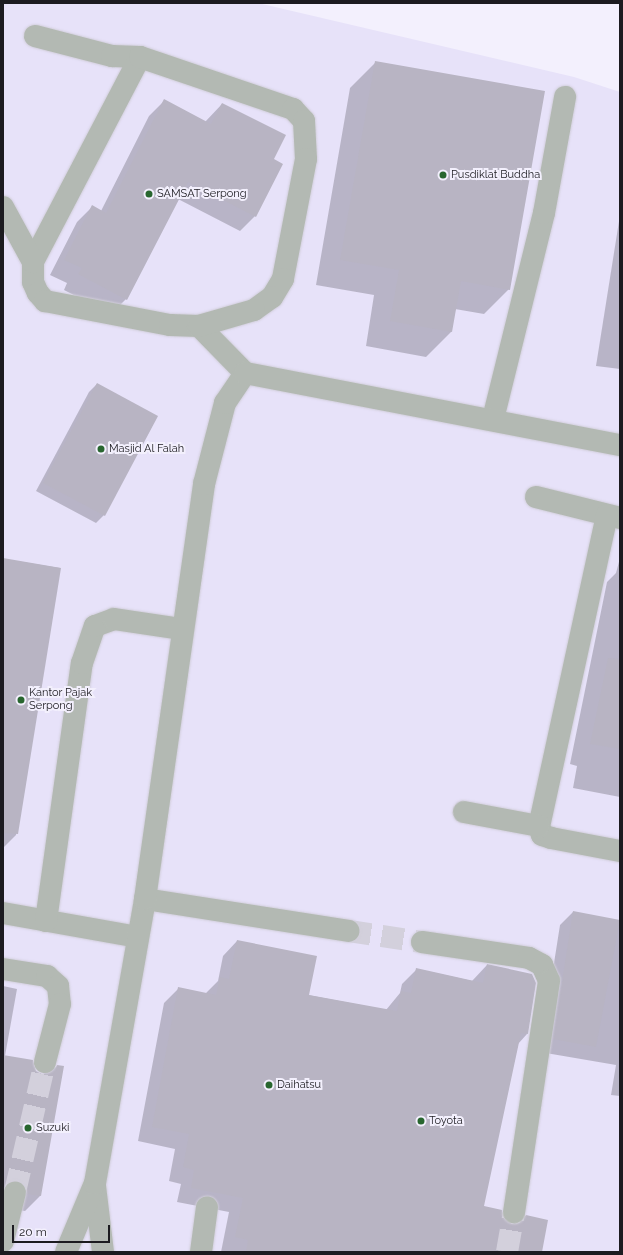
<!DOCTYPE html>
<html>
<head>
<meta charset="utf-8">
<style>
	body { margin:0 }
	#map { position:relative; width:623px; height:1255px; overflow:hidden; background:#f3f0fd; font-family:Raleway,sans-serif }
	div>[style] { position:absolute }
	.built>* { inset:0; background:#e7e2f9 }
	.shadow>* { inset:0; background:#0003 }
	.building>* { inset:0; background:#b8b4c3 }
	.minor-tunnel>* { height:22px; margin-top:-11px; transform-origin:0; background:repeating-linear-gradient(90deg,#d3d0dc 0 22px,transparent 0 33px) }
	.roads { filter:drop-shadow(0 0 1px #d1ceda) drop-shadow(0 0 1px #d1ceda) }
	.minor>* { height:22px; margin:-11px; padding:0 11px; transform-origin:11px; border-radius:11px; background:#b3b9b3 }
	.dots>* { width:11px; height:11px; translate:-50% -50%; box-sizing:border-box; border:2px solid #f3f0fd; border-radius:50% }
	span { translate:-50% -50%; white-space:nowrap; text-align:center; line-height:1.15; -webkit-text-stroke:4px #f3f0fd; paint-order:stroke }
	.poi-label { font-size:11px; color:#1c1b20 }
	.left { translate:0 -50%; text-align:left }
	.frame { position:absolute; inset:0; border:4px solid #1c1b20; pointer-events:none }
	.scale { position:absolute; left:12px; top:1225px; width:98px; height:18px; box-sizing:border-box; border:2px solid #1c1b20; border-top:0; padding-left:5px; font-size:12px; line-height:14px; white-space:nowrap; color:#1c1b20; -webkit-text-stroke:3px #f3f0fd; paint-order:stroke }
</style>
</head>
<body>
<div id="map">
	<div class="built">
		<i style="clip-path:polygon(3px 3px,258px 3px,574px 77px,620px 92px,620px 1252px,3px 1252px)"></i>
	</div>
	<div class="shadow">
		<i style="clip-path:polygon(375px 63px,509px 289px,484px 314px,455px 309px,451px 332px,426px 357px,366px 346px,374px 295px,316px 285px,350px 88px)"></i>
		<i style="clip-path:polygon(164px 101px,205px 122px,222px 104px,273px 160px,255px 216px,240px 231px,178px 199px,126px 299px,111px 314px,64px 290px,67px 283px,50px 275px,77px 222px,92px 207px,101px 211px,149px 116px)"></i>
		<i style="clip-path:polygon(620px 215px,620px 369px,596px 366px)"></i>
		<i style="clip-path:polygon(97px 384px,157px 417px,104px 515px,96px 523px,36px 491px,89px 392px)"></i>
		<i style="clip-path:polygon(620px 558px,620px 797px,573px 788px,577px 766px,570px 764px,607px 582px,616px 573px)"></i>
		<i style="clip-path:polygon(3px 559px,60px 568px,16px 835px,3px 848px)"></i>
		<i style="clip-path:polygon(573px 912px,620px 921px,620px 1096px,611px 1095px,616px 1065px,540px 1052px,560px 925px)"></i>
		<i style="clip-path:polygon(237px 941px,308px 995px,386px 1010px,400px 993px,402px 984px,417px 969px,472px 981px,487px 965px,527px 1034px,518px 1044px,483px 1206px,502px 1217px,541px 1252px,221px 1252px,229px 1212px,177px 1202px,181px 1184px,169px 1181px,175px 1149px,138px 1141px,164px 1003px,179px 988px,205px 994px,218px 981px,223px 956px)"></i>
		<i style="clip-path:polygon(3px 986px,17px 989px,5px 1056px,42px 1075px,58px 1066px,40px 1196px,25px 1211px,12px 1209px,3px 1195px)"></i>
	</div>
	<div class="building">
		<i style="clip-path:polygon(375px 61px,545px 91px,510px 290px,461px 281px,452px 332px,390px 321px,399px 270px,340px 260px)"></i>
		<i style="clip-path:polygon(164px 99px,211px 124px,222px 103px,286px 135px,274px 159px,283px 164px,256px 217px,188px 182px,127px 300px,78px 274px,82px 268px,64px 260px,92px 205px,106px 213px)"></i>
		<i style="clip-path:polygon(97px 383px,158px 416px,105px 516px,43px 483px)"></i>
		<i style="clip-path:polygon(3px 558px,61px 568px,18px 834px,3px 833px)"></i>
		<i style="clip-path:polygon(608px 658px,620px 659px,620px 749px,590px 744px)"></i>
		<i style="clip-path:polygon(573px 911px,620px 920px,596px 1047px,553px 1039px)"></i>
		<i style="clip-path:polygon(237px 940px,317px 956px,309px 995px,397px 1011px,401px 991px,411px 993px,416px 968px,483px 983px,487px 964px,532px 974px,536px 983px,528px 1034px,521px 1033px,484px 1206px,502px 1210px,503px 1217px,512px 1224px,519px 1223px,526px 1215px,548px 1220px,542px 1252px,246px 1252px,248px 1240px,235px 1237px,243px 1198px,191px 1188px,194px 1170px,183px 1167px,189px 1134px,152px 1127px,178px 987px,216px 995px,220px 977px,229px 979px)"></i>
		<i style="clip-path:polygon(3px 1055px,33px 1060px,36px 1071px,42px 1074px,54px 1071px,57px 1065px,64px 1066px,41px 1196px,27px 1194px,24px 1183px,18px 1180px,6px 1183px,3px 1189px)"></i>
	</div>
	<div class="minor-tunnel">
		<i style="left:349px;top:931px;width:74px;rotate:8.6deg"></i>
		<i style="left:15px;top:1192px;width:133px;rotate:-77deg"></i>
		<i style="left:507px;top:1252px;width:41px;rotate:-80.1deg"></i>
	</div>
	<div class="roads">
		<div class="minor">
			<i style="left:35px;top:36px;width:80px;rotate:14.6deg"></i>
			<i style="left:112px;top:56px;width:28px;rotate:2deg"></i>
			<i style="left:140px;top:57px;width:231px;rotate:117.6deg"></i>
			<i style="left:33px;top:262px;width:20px;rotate:90deg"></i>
			<i style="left:33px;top:282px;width:12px;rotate:66deg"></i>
			<i style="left:38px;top:293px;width:11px;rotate:49deg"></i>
			<i style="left:45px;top:301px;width:127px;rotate:10.9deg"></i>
			<i style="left:170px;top:325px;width:29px;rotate:2deg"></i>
			<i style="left:199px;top:326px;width:66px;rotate:45.6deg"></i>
			<i style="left:140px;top:57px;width:162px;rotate:18.8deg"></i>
			<i style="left:293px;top:109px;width:16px;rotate:47deg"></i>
			<i style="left:304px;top:121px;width:38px;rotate:87deg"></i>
			<i style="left:306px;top:159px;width:122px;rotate:100.9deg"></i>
			<i style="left:283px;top:279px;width:21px;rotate:121deg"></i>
			<i style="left:272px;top:297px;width:22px;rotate:144deg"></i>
			<i style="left:254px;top:310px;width:57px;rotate:163.8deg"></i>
			<i style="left:3px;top:207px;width:63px;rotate:61.4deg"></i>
			<i style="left:493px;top:419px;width:212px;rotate:-76.1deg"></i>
			<i style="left:544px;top:213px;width:118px;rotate:-79.7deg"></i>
			<i style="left:536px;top:497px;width:87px;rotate:14deg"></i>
			<i style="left:607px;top:515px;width:318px;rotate:102.3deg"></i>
			<i style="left:539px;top:826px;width:9px;rotate:72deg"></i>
			<i style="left:542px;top:835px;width:9px;rotate:18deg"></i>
			<i style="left:551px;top:838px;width:70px;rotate:10.7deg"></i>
			<i style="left:464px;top:812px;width:76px;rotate:10.6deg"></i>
			<i style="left:145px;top:899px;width:206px;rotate:8.9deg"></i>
			<i style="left:3px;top:913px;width:137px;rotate:10.1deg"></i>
			<i style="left:46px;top:921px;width:260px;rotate:-82.1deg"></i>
			<i style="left:82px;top:663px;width:39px;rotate:-71deg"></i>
			<i style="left:95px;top:626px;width:20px;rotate:-20deg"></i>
			<i style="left:114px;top:619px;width:68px;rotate:8.5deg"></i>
			<i style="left:422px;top:942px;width:108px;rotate:8.5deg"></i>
			<i style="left:529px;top:958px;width:15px;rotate:28deg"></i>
			<i style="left:542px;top:965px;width:17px;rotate:66deg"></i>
			<i style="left:549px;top:981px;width:234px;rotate:98.6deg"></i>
			<i style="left:3px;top:969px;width:45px;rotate:9deg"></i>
			<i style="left:47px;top:976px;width:15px;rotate:42deg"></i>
			<i style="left:58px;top:986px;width:18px;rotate:84deg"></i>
			<i style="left:60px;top:1004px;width:60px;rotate:104.5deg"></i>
			<i style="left:95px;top:1186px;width:66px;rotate:83.1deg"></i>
			<i style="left:3px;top:1241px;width:50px;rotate:-76.2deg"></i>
			<i style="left:66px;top:1252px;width:75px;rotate:-67.2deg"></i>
			<i style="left:95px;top:1183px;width:288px;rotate:-80deg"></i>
			<i style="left:145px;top:899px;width:419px;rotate:-81.9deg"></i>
			<i style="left:204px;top:484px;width:84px;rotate:-75.5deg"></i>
			<i style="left:225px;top:403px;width:36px;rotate:-56deg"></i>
			<i style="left:245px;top:373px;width:382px;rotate:10.9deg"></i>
			<i style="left:201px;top:1252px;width:45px;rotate:-82.4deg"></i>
		</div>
	</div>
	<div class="dots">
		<i style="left:443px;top:175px;background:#28662f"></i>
		<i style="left:149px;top:194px;background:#28662f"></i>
		<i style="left:101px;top:449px;background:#28662f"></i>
		<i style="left:21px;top:700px;background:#28662f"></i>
		<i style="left:269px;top:1085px;background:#28662f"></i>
		<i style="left:421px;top:1121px;background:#28662f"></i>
		<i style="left:28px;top:1128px;background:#28662f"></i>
	</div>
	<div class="poi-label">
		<span class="left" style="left:451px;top:175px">Pusdiklat Buddha</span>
		<span class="left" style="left:157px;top:194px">SAMSAT Serpong</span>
		<span class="left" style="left:109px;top:449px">Masjid Al Falah</span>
		<span class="left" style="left:29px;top:700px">Kantor Pajak<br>Serpong</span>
		<span class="left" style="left:277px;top:1085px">Daihatsu</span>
		<span class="left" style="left:429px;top:1121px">Toyota</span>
		<span class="left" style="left:36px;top:1128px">Suzuki</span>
	</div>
	<div class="frame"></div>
	<div class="scale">20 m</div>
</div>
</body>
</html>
